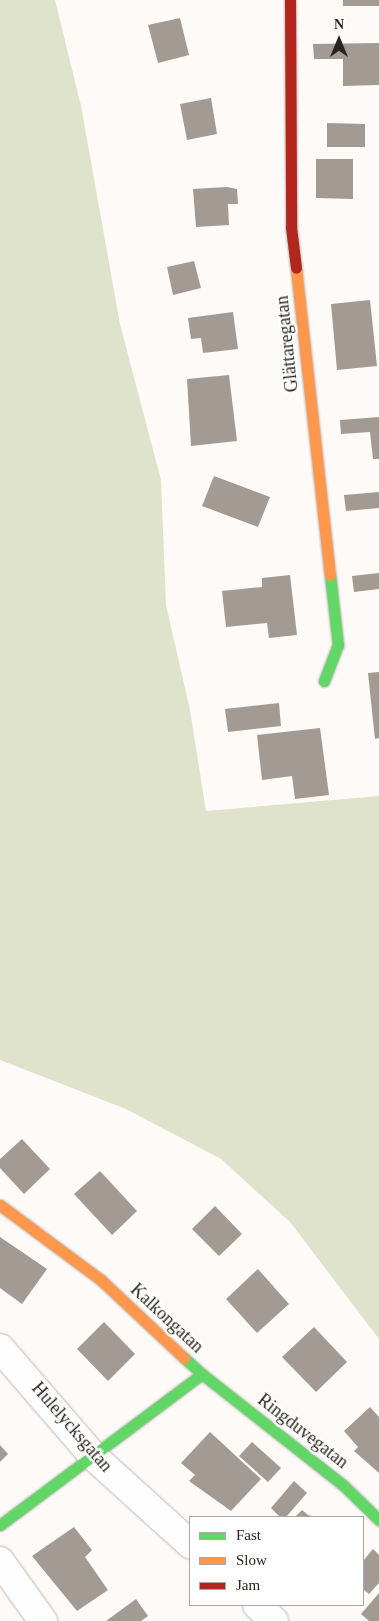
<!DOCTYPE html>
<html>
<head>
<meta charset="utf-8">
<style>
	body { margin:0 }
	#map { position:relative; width:379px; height:1621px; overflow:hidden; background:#fdfaf8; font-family:Georgia,serif }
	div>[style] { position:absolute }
	.green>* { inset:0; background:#dfe3cc }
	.building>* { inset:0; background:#a39a94 }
	.roads { filter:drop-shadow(0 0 1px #bdb7b2) drop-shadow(0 0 1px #bdb7b2) }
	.street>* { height:28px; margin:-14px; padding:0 14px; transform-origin:14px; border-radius:14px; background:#fffefe }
	.fast>* { height:11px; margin:-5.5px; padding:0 5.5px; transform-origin:5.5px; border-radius:5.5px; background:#63d668 }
	.slow>* { height:11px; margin:-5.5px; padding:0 5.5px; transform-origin:5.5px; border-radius:5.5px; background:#ff974d }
	.jam>* { height:11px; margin:-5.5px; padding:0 5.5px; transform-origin:5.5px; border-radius:5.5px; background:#b3261e }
	span { translate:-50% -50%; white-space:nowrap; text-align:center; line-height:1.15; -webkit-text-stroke:5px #fff; paint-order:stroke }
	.street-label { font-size:18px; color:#2c241c }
	.legend { position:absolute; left:189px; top:1516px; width:175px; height:90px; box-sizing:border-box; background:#fff; border:1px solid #aba7a4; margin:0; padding:6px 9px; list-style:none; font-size:15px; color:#2c241c }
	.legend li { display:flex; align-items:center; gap:10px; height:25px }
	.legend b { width:25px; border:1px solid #aba7a4 }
	.north { position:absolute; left:314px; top:15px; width:50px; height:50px; -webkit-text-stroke:4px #fff; paint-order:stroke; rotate:0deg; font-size:14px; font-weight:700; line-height:20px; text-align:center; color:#2c241c }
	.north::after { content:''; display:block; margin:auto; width:18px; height:22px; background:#2c241c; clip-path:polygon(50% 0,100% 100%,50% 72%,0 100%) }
</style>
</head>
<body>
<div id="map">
	<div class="green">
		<i style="clip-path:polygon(0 0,55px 0,81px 106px,120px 324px,161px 480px,166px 605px,190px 710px,206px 811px,379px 796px,379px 1339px,290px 1222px,221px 1159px,126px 1109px,0 1060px)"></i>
	</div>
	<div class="building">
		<i style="clip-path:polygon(343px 0,379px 0,379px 6px,343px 6px)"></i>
		<i style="clip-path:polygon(180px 18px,189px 55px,158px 63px,148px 25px)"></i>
		<i style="clip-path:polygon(379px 43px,379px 85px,343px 86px,343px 59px,314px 59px,313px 44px)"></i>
		<i style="clip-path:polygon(211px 98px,217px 134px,187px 140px,180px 104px)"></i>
		<i style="clip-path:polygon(327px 123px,365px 124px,365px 147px,327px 147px)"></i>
		<i style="clip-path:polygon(316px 159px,353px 159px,353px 199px,316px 198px)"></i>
		<i style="clip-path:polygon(227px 187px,237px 189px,238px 204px,228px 204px,229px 225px,196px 227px,193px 189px)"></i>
		<i style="clip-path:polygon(194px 261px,201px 288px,173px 295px,167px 267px)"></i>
		<i style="clip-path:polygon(370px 300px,377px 366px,337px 370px,331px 304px)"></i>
		<i style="clip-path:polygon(233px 312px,238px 349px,203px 353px,201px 338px,191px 339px,188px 318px)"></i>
		<i style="clip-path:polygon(229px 375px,237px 441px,191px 446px,187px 379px)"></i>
		<i style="clip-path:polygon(379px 417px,379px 459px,373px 459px,370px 432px,341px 434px,340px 420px)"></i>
		<i style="clip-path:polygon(214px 476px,270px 497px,258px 527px,202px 506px)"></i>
		<i style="clip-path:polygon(379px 492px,379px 508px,346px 511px,344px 495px)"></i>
		<i style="clip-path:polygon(379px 573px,379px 589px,354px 592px,352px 576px)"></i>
		<i style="clip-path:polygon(290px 575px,297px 635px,269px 638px,267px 623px,226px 627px,222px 591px,262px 587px,262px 578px)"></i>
		<i style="clip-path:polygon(379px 672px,379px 738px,375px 739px,368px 673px)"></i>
		<i style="clip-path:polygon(279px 703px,281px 726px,228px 732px,225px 709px)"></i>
		<i style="clip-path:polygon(320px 728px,329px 795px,295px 799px,292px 776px,262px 780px,257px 735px)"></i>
		<i style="clip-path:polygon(22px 1139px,50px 1169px,24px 1194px,0 1168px,0 1159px)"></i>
		<i style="clip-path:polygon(100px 1171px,137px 1211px,112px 1235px,74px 1194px)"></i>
		<i style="clip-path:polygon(215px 1206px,242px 1234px,219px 1256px,192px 1229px)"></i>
		<i style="clip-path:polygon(0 1237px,47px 1269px,22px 1304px,0 1288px)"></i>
		<i style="clip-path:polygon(258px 1269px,289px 1304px,257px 1333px,226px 1299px)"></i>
		<i style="clip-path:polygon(104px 1322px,135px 1354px,108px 1381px,77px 1349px)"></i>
		<i style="clip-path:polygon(314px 1327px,347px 1362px,316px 1392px,282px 1357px)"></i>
		<i style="clip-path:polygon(370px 1407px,379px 1417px,379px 1473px,354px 1451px,358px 1447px,344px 1431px)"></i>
		<i style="clip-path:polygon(210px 1432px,261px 1479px,231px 1511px,189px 1481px,195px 1475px,181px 1463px)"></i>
		<i style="clip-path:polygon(252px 1442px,281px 1468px,268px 1482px,239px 1456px)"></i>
		<i style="clip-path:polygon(0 1445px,8px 1454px,0 1462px)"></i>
		<i style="clip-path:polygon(294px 1481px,307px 1493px,286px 1517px,280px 1517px,271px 1508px)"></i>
		<i style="clip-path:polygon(302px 1510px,308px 1515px,316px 1517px,295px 1517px)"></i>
		<i style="clip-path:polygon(74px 1527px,92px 1550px,85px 1557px,108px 1590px,77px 1611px,32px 1556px)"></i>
		<i style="clip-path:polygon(373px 1549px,379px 1555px,379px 1583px,369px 1594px,363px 1589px,363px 1561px)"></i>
		<i style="clip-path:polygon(379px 1593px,379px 1621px,369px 1621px,361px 1614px)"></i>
		<i style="clip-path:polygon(136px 1599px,148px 1616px,141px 1621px,106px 1621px)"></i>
	</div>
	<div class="roads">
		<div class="street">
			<i style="left:0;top:1348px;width:144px;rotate:49.2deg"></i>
			<i style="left:94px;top:1457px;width:130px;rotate:42.2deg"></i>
			<i style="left:0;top:1561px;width:74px;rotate:54.4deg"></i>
			<i style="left:257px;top:1605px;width:23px;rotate:43deg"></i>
		</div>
		<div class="fast">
			<i style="left:324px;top:681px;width:39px;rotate:-69deg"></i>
			<i style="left:338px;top:645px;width:70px;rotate:-96.5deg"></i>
			<i style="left:202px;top:1374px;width:178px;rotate:38.2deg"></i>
			<i style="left:342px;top:1484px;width:52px;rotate:44.2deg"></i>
			<i style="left:0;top:1525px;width:252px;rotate:-36.8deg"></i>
			<i style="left:202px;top:1374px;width:24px;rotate:-138deg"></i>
		</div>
		<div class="slow">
			<i style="left:296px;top:268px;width:309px;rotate:83.7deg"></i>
			<i style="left:0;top:1205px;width:126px;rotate:36.6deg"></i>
			<i style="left:101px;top:1280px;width:114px;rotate:43.2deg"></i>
		</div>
		<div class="jam">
			<i style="left:290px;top:0;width:227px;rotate:89.7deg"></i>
			<i style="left:291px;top:227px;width:41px;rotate:83deg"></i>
		</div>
	</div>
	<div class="street-label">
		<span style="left:287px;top:344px;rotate:-96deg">Glättaregatan</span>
		<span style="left:167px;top:1318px;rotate:43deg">Kalkongatan</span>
		<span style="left:72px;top:1427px;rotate:49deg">Hulelycksgatan</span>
		<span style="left:303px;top:1431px;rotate:38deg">Ringduvegatan</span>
	</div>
	<ul class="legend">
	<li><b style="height:6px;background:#63d668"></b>Fast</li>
	<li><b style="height:6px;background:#ff974d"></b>Slow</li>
	<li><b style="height:6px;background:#b3261e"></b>Jam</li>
	</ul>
	<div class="north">N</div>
</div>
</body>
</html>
